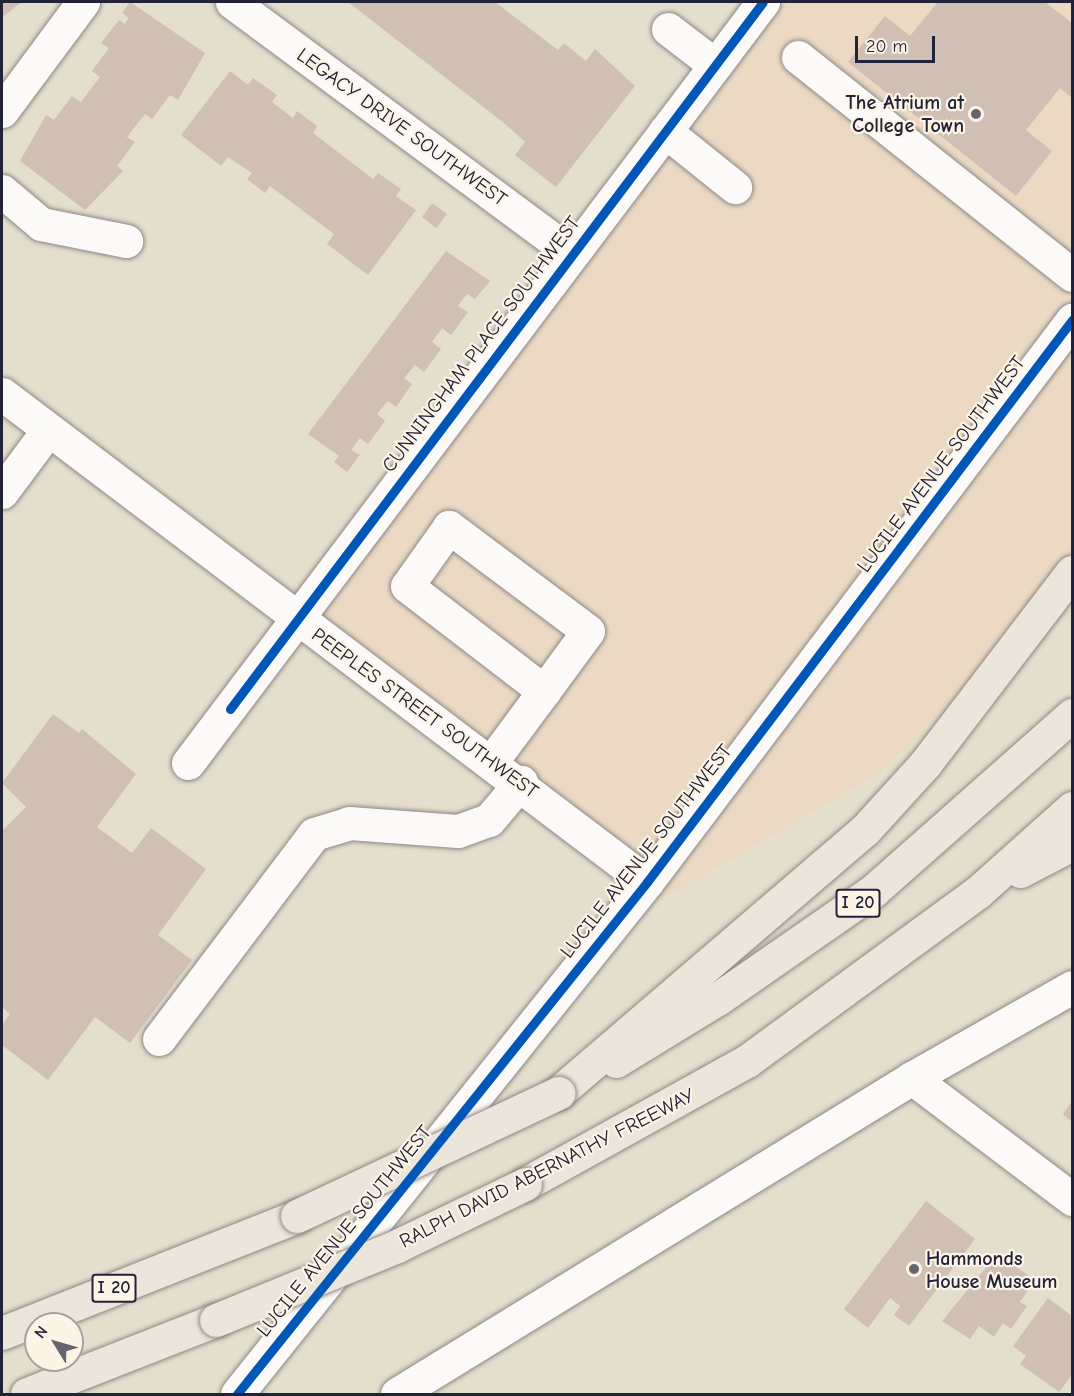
<!DOCTYPE html>
<html>
<head>
<meta charset="utf-8">
<style>
	body { margin:0 }
	#map { position:relative; width:1074px; height:1396px; overflow:hidden; background:#e4decd; font-family:"Comic Neue",sans-serif }
	div>[style] { position:absolute }
	.built>* { inset:0; background:#ebd9c4 }
	.building>* { inset:0; background:#cfbfb5 }
	.roads { filter:drop-shadow(0 0 2px #8d8985) drop-shadow(0 0 2px #8d8985) }
	.minor>* { height:33px; margin:-16.5px; padding:0 16.5px; transform-origin:16.5px; border-radius:16.5px; background:#fbfaf8 }
	.highway>* { height:33px; margin:-16.5px; padding:0 16.5px; transform-origin:16.5px; border-radius:16.5px; background:#ece5db }
	.bridges { filter:drop-shadow(0 0 2px #8d8985) drop-shadow(0 0 2px #8d8985) }
	.highway-bridge>* { height:33px; margin:-16.5px; padding:0 16.5px; transform-origin:16.5px; border-radius:16.5px; background:#ece5db }
	.cycleway>* { height:9px; margin:-4.5px; padding:0 4.5px; transform-origin:4.5px; border-radius:4.5px; background:#0057b8 }
	.dots>* { width:16px; height:16px; translate:-50% -50%; box-sizing:border-box; border:3px solid #fcf5e5; border-radius:50% }
	span { translate:-50% -50%; white-space:nowrap; text-align:center; line-height:1.15; -webkit-text-stroke:4.5px #fcf5e5; paint-order:stroke }
	.shield-label span { padding:2px 4px; background:#fcf5e5; border:2px solid; border-radius:4px; -webkit-text-stroke-width:0 }
	.shield-label { font-size:18px; color:#22223b; font-weight:700 }
	.poi-label { font-size:20px; color:#22223b; font-weight:700 }
	.right { translate:-100% -50%; text-align:right }
	.left { translate:0 -50%; text-align:left }
	.street-label { font-size:20px; color:#22223b }
	.frame { position:absolute; inset:0; border:3px solid #22223b; pointer-events:none }
	.north { position:absolute; left:24px; top:1312px; width:60px; height:60px; box-sizing:border-box; background:#fcf5e5; border:2px solid #a5a1a1; border-radius:50%; rotate:307deg; font-size:16px; font-weight:700; line-height:24px; text-align:center; color:#22223b }
	.north::after { content:''; display:block; margin:auto; width:21px; height:27px; background:#66646e; clip-path:polygon(50% 0,100% 100%,50% 72%,0 100%) }
	.scale { position:absolute; left:855px; top:36px; width:80px; height:27px; box-sizing:border-box; border:3px solid #22223b; border-top:0; padding-left:8px; font-size:18px; line-height:21px; white-space:nowrap; color:#22223b; -webkit-text-stroke:4px #fcf5e5; paint-order:stroke }
</style>
</head>
<body>
<div id="map">
	<div class="built">
		<i style="clip-path:polygon(754px 2px,1072px 2px,1072px 588px,878px 774px,667px 897px,289px 598px)"></i>
	</div>
	<div class="building">
		<i style="clip-path:polygon(2px 2px,22px 2px,2px 17px)"></i>
		<i style="clip-path:polygon(130px 2px,205px 53px,178px 100px,170px 95px,152px 119px,145px 114px,127px 137px,135px 142px,117px 166px,123px 171px,85px 210px,20px 161px,46px 115px,54px 120px,72px 96px,81px 102px,100px 77px,92px 71px,109px 48px,101px 43px,119px 20px,125px 24px,129px 18px,122px 13px)"></i>
		<i style="clip-path:polygon(348px 2px,495px 2px,558px 50px,564px 43px,586px 61px,595px 49px,635px 86px,556px 187px,515px 155px,525px 142px,504px 123px)"></i>
		<i style="clip-path:polygon(938px 2px,1045px 2px,1072px 23px,1072px 98px,1060px 88px,1026px 130px,1052px 151px,1016px 196px,848px 62px,885px 16px,910px 36px)"></i>
		<i style="clip-path:polygon(230px 71px,248px 85px,253px 78px,277px 95px,272px 102px,293px 118px,297px 111px,317px 126px,313px 133px,373px 179px,378px 173px,401px 189px,396px 196px,416px 210px,368px 275px,327px 244px,334px 234px,270px 186px,265px 193px,247px 179px,252px 173px,228px 157px,221px 166px,181px 135px)"></i>
		<i style="clip-path:polygon(432px 203px,447px 214px,436px 228px,422px 217px)"></i>
		<i style="clip-path:polygon(446px 251px,490px 281px,475px 299px,467px 294px,458px 306px,468px 312px,451px 335px,442px 328px,432px 342px,441px 349px,424px 372px,415px 365px,404px 378px,412px 384px,396px 407px,388px 401px,377px 414px,385px 421px,368px 444px,360px 438px,351px 450px,360px 455px,347px 472px,334px 462px,339px 456px,308px 434px)"></i>
		<i style="clip-path:polygon(53px 714px,79px 733px,82px 729px,136px 774px,97px 827px,132px 853px,151px 828px,206px 869px,158px 935px,192px 960px,130px 1043px,95px 1017px,48px 1080px,2px 1045px,2px 1025px,10px 1014px,2px 1007px,2px 831px,26px 807px,2px 783px)"></i>
		<i style="clip-path:polygon(1072px 1101px,1072px 1122px,1063px 1114px)"></i>
		<i style="clip-path:polygon(926px 1201px,975px 1239px,909px 1326px,894px 1315px,900px 1306px,890px 1298px,868px 1328px,844px 1309px)"></i>
		<i style="clip-path:polygon(997px 1254px,1035px 1280px,1020px 1302px,1027px 1306px,1011px 1329px,1003px 1323px,994px 1337px,979px 1326px,970px 1339px,942px 1321px)"></i>
		<i style="clip-path:polygon(1048px 1298px,1072px 1316px,1072px 1375px,1059px 1392px,1020px 1364px,1026px 1356px,1013px 1346px)"></i>
	</div>
	<div class="roads">
		<div class="minor">
			<i style="left:232px;top:2px;width:423px;rotate:36.5deg"></i>
			<i style="left:668px;top:29px;width:59px;rotate:37.5deg"></i>
			<i style="left:798px;top:57px;width:350px;rotate:38.5deg"></i>
			<i style="left:2px;top:111px;width:136px;rotate:-53.4deg"></i>
			<i style="left:665px;top:131px;width:90px;rotate:38.7deg"></i>
			<i style="left:2px;top:191px;width:51px;rotate:40.2deg"></i>
			<i style="left:41px;top:224px;width:87px;rotate:11.3deg"></i>
			<i style="left:2px;top:394px;width:809px;rotate:37.11deg"></i>
			<i style="left:2px;top:492px;width:77px;rotate:-53.4deg"></i>
			<i style="left:492px;top:761px;width:87px;rotate:-53.4deg"></i>
			<i style="left:544px;top:691px;width:74px;rotate:-53.7deg"></i>
			<i style="left:588px;top:631px;width:174px;rotate:-143.2deg"></i>
			<i style="left:449px;top:527px;width:72px;rotate:125.4deg"></i>
			<i style="left:407px;top:586px;width:173px;rotate:37.5deg"></i>
			<i style="left:188px;top:763px;width:954px;rotate:-52.93deg"></i>
			<i style="left:159px;top:1039px;width:257px;rotate:-52.9deg"></i>
			<i style="left:314px;top:834px;width:37px;rotate:-17deg"></i>
			<i style="left:349px;top:823px;width:109px;rotate:4.2deg"></i>
			<i style="left:458px;top:831px;width:33px;rotate:-20deg"></i>
			<i style="left:489px;top:820px;width:50px;rotate:-49.9deg"></i>
			<i style="left:912px;top:1078px;width:201px;rotate:37.1deg"></i>
			<i style="left:237px;top:1394px;width:656px;rotate:-51.31deg"></i>
			<i style="left:647px;top:882px;width:705px;rotate:-52.9deg"></i>
			<i style="left:397px;top:1394px;width:604px;rotate:-31.53deg"></i>
			<i style="left:912px;top:1078px;width:184px;rotate:-29.6deg"></i>
		</div>
		<div class="highway">
			<i style="left:1020px;top:871px;width:59px;rotate:-27.4deg"></i>
			<i style="left:616px;top:1061px;width:121px;rotate:-31.5deg"></i>
			<i style="left:719px;top:998px;width:188px;rotate:-34.8deg"></i>
			<i style="left:873px;top:891px;width:266px;rotate:-41.5deg"></i>
			<i style="left:558px;top:1093px;width:404px;rotate:-40.6deg"></i>
			<i style="left:865px;top:830px;width:89px;rotate:-47.7deg"></i>
			<i style="left:925px;top:764px;width:242px;rotate:-52.6deg"></i>
			<i style="left:525px;top:1184px;width:254px;rotate:-29deg"></i>
			<i style="left:747px;top:1061px;width:286px;rotate:-36.2deg"></i>
			<i style="left:978px;top:892px;width:126px;rotate:-41.8deg"></i>
			<i style="left:2px;top:1333px;width:317px;rotate:-21.6deg"></i>
			<i style="left:27px;top:1394px;width:203px;rotate:-21.4deg"></i>
		</div>
	</div>
	<div class="bridges">
		<div class="highway-bridge">
			<i style="left:297px;top:1216px;width:289px;rotate:-25.2deg"></i>
			<i style="left:216px;top:1320px;width:196px;rotate:-22.2deg"></i>
			<i style="left:397px;top:1246px;width:142px;rotate:-25.8deg"></i>
		</div>
	</div>
	<div class="cycleway">
		<i style="left:230px;top:709px;width:885px;rotate:-52.99deg"></i>
		<i style="left:237px;top:1394px;width:656px;rotate:-51.31deg"></i>
		<i style="left:647px;top:882px;width:705px;rotate:-52.9deg"></i>
	</div>
	<div class="dots">
		<i style="left:976px;top:114px;background:#66646e"></i>
		<i style="left:914px;top:1269px;background:#66646e"></i>
	</div>
	<div class="shield-label">
		<span style="left:858px;top:903px">I 20</span>
		<span style="left:114px;top:1288px">I 20</span>
	</div>
	<div class="poi-label">
		<span class="right" style="left:964px;top:114px">The Atrium at<br>College Town</span>
		<span class="left" style="left:926px;top:1270px">Hammonds<br>House Museum</span>
	</div>
	<div class="street-label">
		<span style="left:402px;top:127px;rotate:36deg">LEGACY DRIVE SOUTHWEST</span>
		<span style="left:481px;top:344px;rotate:-53deg">CUNNINGHAM PLACE SOUTHWEST</span>
		<span style="left:941px;top:464px;rotate:-53deg">LUCILE AVENUE SOUTHWEST</span>
		<span style="left:425px;top:713px;rotate:36deg">PEEPLES STREET SOUTHWEST</span>
		<span style="left:646px;top:851px;rotate:-52deg">LUCILE AVENUE SOUTHWEST</span>
		<span style="left:547px;top:1168px;rotate:-27deg">RALPH DAVID ABERNATHY FREEWAY</span>
		<span style="left:344px;top:1231px;rotate:-51deg">LUCILE AVENUE SOUTHWEST</span>
	</div>
	<div class="frame"></div>
	<div class="north">N</div>
	<div class="scale">20 m</div>
</div>
</body>
</html>
